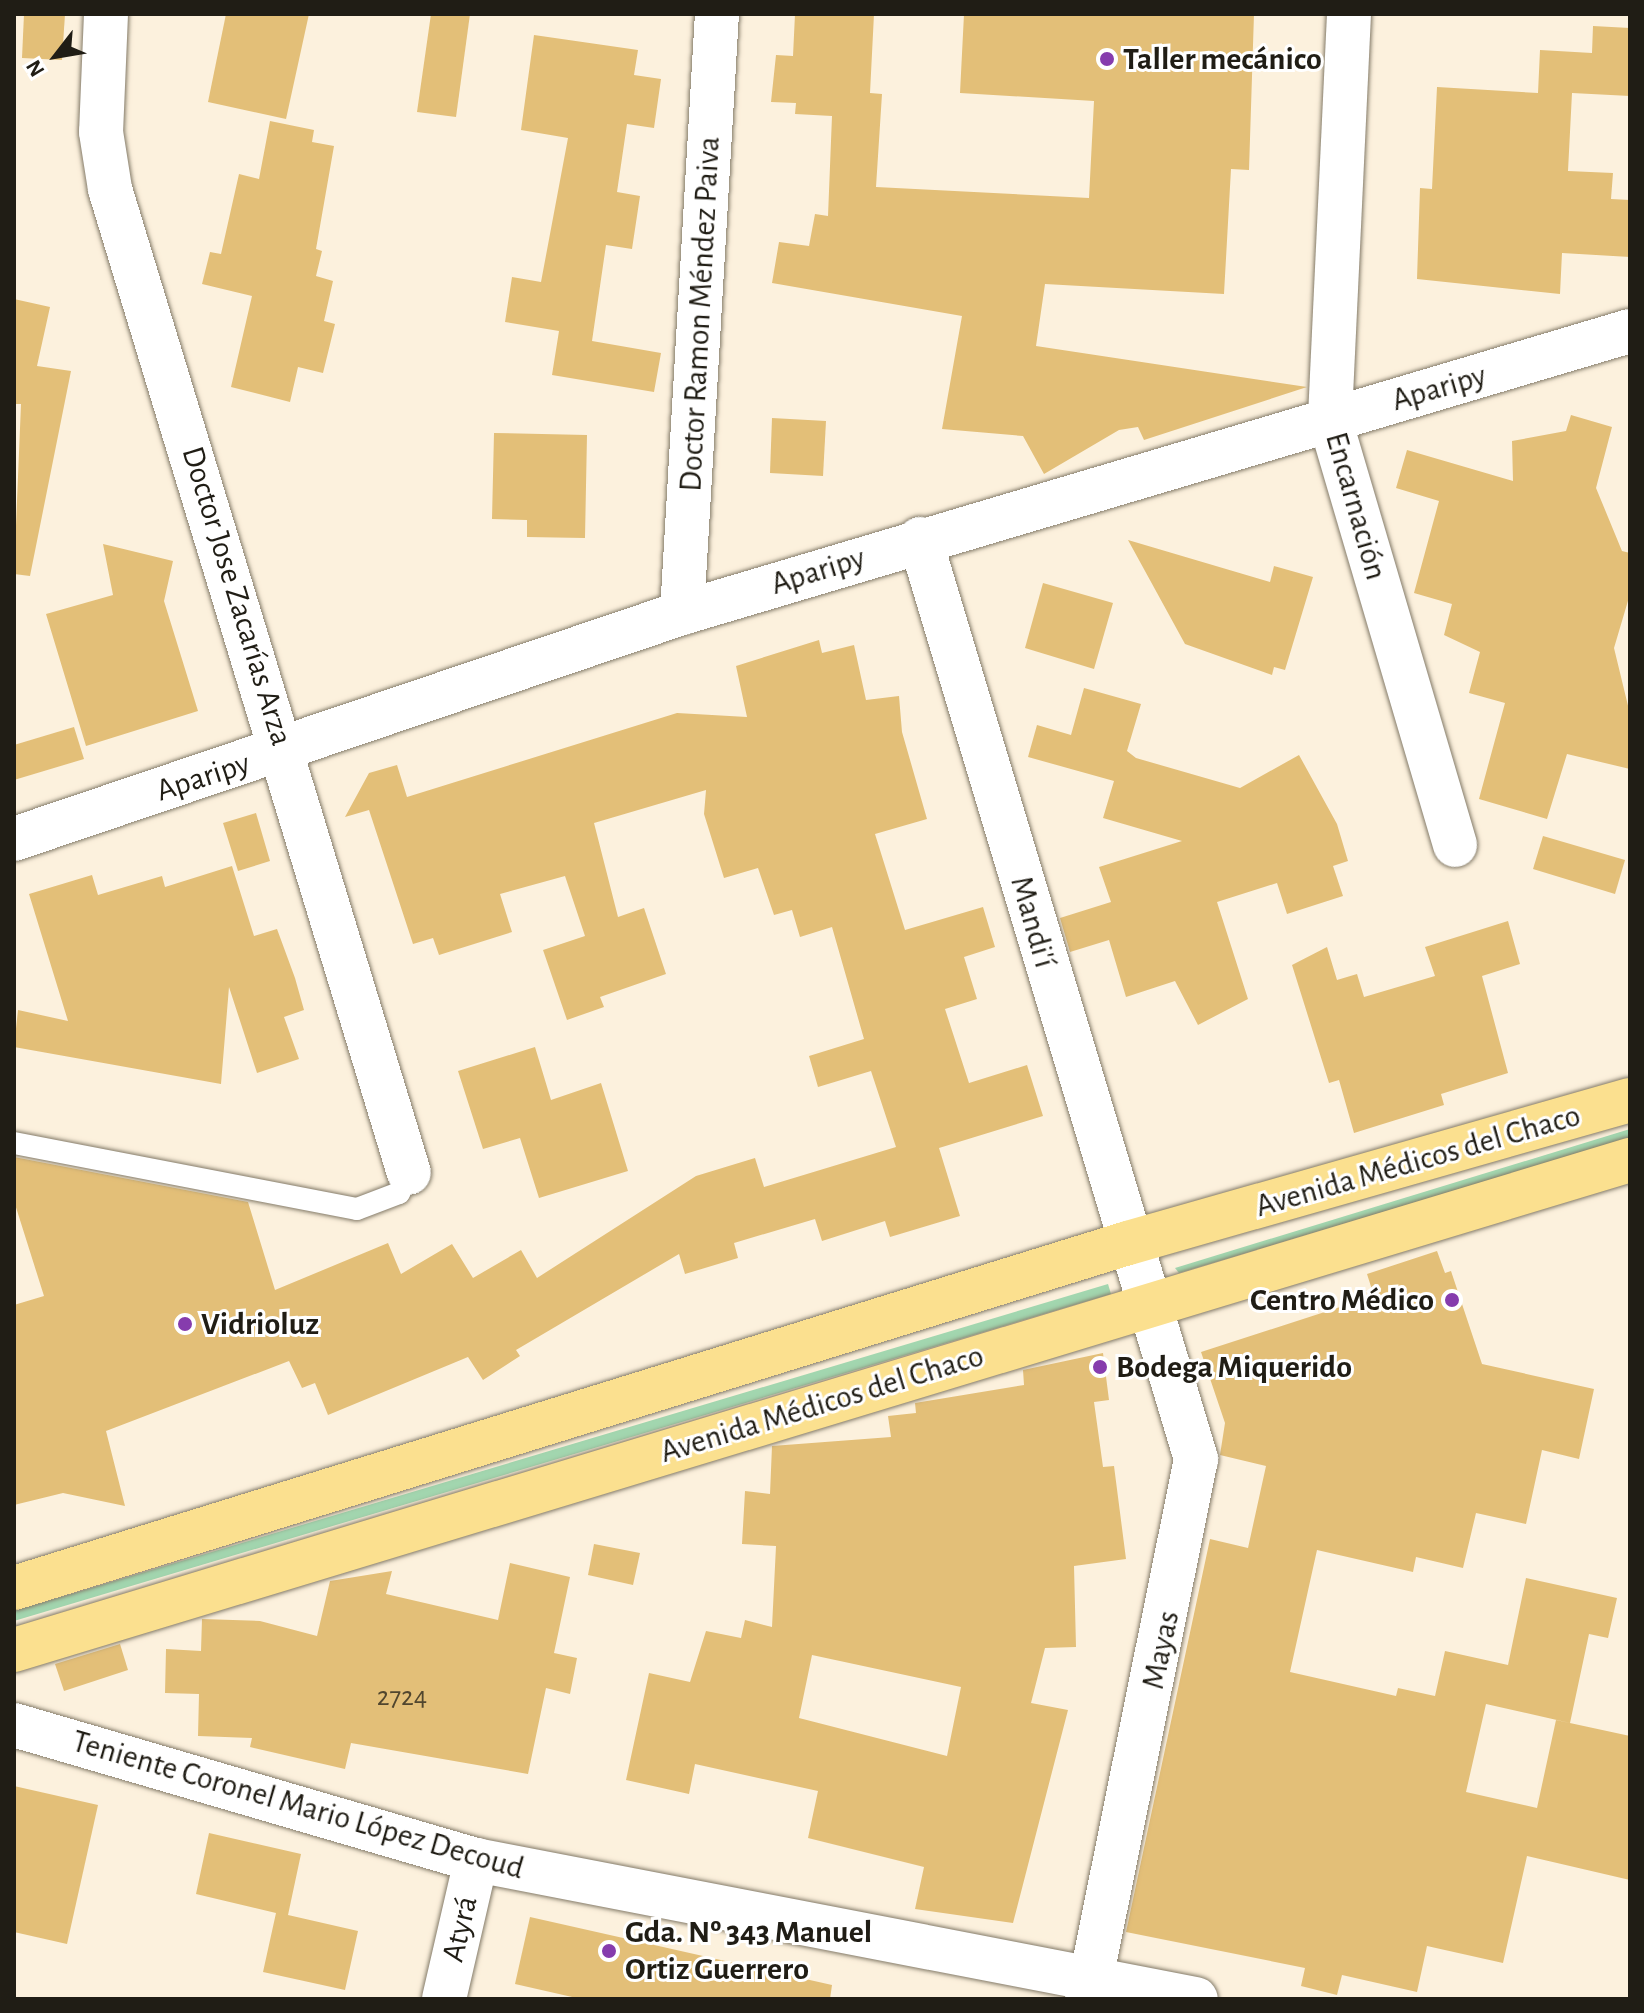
<!DOCTYPE html>
<html>
<head>
<meta charset="utf-8">
<style>
	body { margin:0 }
	#map { position:relative; width:1644px; height:2013px; overflow:hidden; background:#fcf1dd; font-family:"Alegreya Sans",sans-serif }
	div>[style] { position:absolute }
	.green>* { inset:0; background:#a2d6af }
	.building>* { inset:0; background:#e3bf78 }
	.roads { filter:drop-shadow(0 0 2px #847b69) drop-shadow(0 0 2px #847b69) }
	.service>* { height:22px; margin:-11px; padding:0 11px; transform-origin:11px; border-radius:11px; background:#fff }
	.minor>* { height:44px; margin:-22px; padding:0 22px; transform-origin:22px; border-radius:22px; background:#fff }
	.primary>* { height:44px; margin:-22px; padding:0 22px; transform-origin:22px; border-radius:22px; background:#fbe08f }
	.dots>* { width:22px; height:22px; translate:-50% -50%; box-sizing:border-box; border:4px solid #fff; border-radius:50% }
	span { translate:-50% -50%; white-space:nowrap; text-align:center; line-height:1.15; -webkit-text-stroke:6px #fff; paint-order:stroke }
	.number-label { font-size:28px; color:#51462e }
	.number-label span { -webkit-text-stroke-width:0 }
	.poi-label { font-size:32px; color:#201d15; font-weight:700 }
	.left { translate:0 -50%; text-align:left }
	.right { translate:-100% -50%; text-align:right }
	.street-label { font-size:32px; color:#201d15 }
	.frame { position:absolute; inset:0; border:16px solid #201d15; pointer-events:none }
	.north { position:absolute; left:16px; top:16px; width:80px; height:80px; -webkit-text-stroke:6px #fff; paint-order:stroke; rotate:239deg; font-size:22px; font-weight:700; line-height:32px; text-align:center; color:#201d15 }
	.north::after { content:''; display:block; margin:auto; width:28px; height:36px; background:#201d15; clip-path:polygon(50% 0,100% 100%,50% 72%,0 100%) }
</style>
</head>
<body>
<div id="map">
	<div class="green">
		<i style="clip-path:polygon(1630px 1129px,1630px 1138px,1179px 1273px,1175px 1268px)"></i>
		<i style="clip-path:polygon(1108px 1284px,1111px 1294px,14px 1621px,14px 1611px)"></i>
	</div>
	<div class="building">
		<i style="clip-path:polygon(24px 14px,65px 14px,62px 60px,22px 58px)"></i>
		<i style="clip-path:polygon(226px 14px,309px 14px,286px 119px,208px 102px)"></i>
		<i style="clip-path:polygon(431px 14px,470px 14px,456px 117px,417px 112px)"></i>
		<i style="clip-path:polygon(795px 14px,874px 14px,870px 93px,882px 94px,876px 187px,1089px 198px,1094px 101px,960px 93px,964px 14px,1254px 14px,1249px 170px,1231px 169px,1224px 294px,1045px 284px,1036px 346px,1307px 387px,1144px 440px,1138px 427px,1119px 430px,1044px 474px,1023px 436px,942px 429px,962px 316px,772px 283px,779px 242px,809px 246px,815px 214px,828px 216px,832px 116px,795px 114px,796px 103px,771px 102px,776px 55px,793px 56px)"></i>
		<i style="clip-path:polygon(1593px 26px,1630px 28px,1630px 96px,1572px 93px,1568px 171px,1613px 173px,1611px 199px,1630px 200px,1630px 257px,1562px 253px,1560px 294px,1417px 279px,1420px 188px,1432px 189px,1437px 87px,1538px 93px,1540px 50px,1592px 53px)"></i>
		<i style="clip-path:polygon(534px 35px,638px 50px,634px 75px,661px 79px,654px 128px,627px 124px,617px 192px,640px 196px,632px 249px,606px 245px,592px 341px,661px 353px,654px 392px,552px 375px,559px 331px,505px 322px,512px 277px,541px 282px,568px 138px,521px 130px)"></i>
		<i style="clip-path:polygon(270px 121px,314px 130px,312px 142px,334px 146px,316px 249px,322px 251px,316px 276px,333px 281px,324px 321px,335px 324px,323px 373px,298px 367px,290px 402px,231px 387px,252px 296px,202px 284px,210px 252px,221px 254px,239px 174px,259px 179px)"></i>
		<i style="clip-path:polygon(14px 299px,50px 307px,37px 366px,71px 371px,30px 576px,14px 574px,21px 404px,14px 404px)"></i>
		<i style="clip-path:polygon(1571px 415px,1612px 427px,1596px 488px,1622px 551px,1630px 553px,1630px 594px,1614px 648px,1630px 714px,1630px 769px,1567px 754px,1547px 819px,1479px 799px,1505px 703px,1469px 693px,1480px 652px,1444px 635px,1452px 604px,1414px 593px,1439px 501px,1396px 488px,1407px 450px,1513px 481px,1512px 441px,1566px 431px)"></i>
		<i style="clip-path:polygon(772px 418px,826px 421px,823px 476px,770px 473px)"></i>
		<i style="clip-path:polygon(494px 433px,587px 435px,585px 538px,527px 537px,527px 520px,492px 519px)"></i>
		<i style="clip-path:polygon(1128px 540px,1270px 582px,1274px 566px,1313px 577px,1285px 670px,1274px 667px,1272px 675px,1185px 644px)"></i>
		<i style="clip-path:polygon(103px 544px,173px 561px,164px 601px,198px 711px,86px 746px,46px 614px,113px 595px)"></i>
		<i style="clip-path:polygon(1043px 583px,1113px 603px,1094px 669px,1025px 648px)"></i>
		<i style="clip-path:polygon(819px 640px,822px 653px,854px 645px,866px 700px,899px 696px,902px 732px,927px 819px,875px 834px,905px 930px,983px 907px,995px 947px,964px 957px,977px 999px,945px 1009px,969px 1083px,1027px 1065px,1043px 1116px,939px 1148px,960px 1216px,890px 1237px,885px 1221px,822px 1241px,815px 1219px,734px 1243px,738px 1258px,685px 1274px,679px 1254px,516px 1350px,520px 1356px,483px 1380px,468px 1357px,328px 1415px,315px 1383px,302px 1388px,289px 1361px,106px 1431px,125px 1506px,63px 1493px,14px 1505px,14px 1305px,44px 1296px,14px 1201px,14px 1157px,248px 1202px,275px 1290px,388px 1243px,401px 1274px,452px 1244px,473px 1278px,521px 1250px,537px 1278px,696px 1176px,755px 1158px,764px 1187px,896px 1147px,871px 1071px,818px 1087px,809px 1056px,864px 1039px,832px 927px,800px 937px,792px 910px,774px 915px,758px 868px,724px 878px,704px 814px,706px 790px,594px 823px,618px 917px,644px 908px,666px 974px,600px 997px,604px 1007px,567px 1020px,543px 950px,585px 936px,565px 876px,500px 894px,512px 932px,439px 955px,433px 938px,413px 944px,369px 810px,345px 817px,369px 773px,397px 765px,407px 797px,677px 713px,747px 717px,736px 666px)"></i>
		<i style="clip-path:polygon(1084px 688px,1141px 704px,1127px 751px,1136px 758px,1240px 788px,1299px 755px,1337px 824px,1348px 861px,1333px 866px,1343px 896px,1287px 914px,1277px 883px,1217px 902px,1248px 999px,1198px 1025px,1175px 981px,1126px 997px,1109px 940px,1070px 952px,1060px 918px,1111px 902px,1099px 867px,1182px 841px,1103px 818px,1114px 781px,1028px 757px,1037px 725px,1071px 735px)"></i>
		<i style="clip-path:polygon(74px 727px,84px 759px,14px 780px,14px 745px)"></i>
		<i style="clip-path:polygon(256px 813px,270px 861px,238px 871px,223px 823px)"></i>
		<i style="clip-path:polygon(1543px 836px,1625px 860px,1615px 894px,1533px 869px)"></i>
		<i style="clip-path:polygon(232px 866px,254px 936px,277px 929px,295px 978px,304px 1010px,284px 1017px,299px 1059px,257px 1073px,229px 987px,221px 1084px,14px 1047px,18px 1010px,68px 1021px,29px 894px,92px 875px,98px 895px,162px 876px,165px 887px)"></i>
		<i style="clip-path:polygon(1508px 921px,1520px 964px,1482px 976px,1508px 1073px,1441px 1094px,1444px 1105px,1354px 1133px,1339px 1080px,1329px 1083px,1292px 965px,1327px 947px,1337px 980px,1357px 974px,1364px 997px,1435px 976px,1425px 947px)"></i>
		<i style="clip-path:polygon(535px 1047px,551px 1100px,601px 1083px,628px 1171px,539px 1198px,520px 1138px,483px 1149px,458px 1071px)"></i>
		<i style="clip-path:polygon(1437px 1251px,1445px 1273px,1451px 1271px,1482px 1364px,1594px 1389px,1579px 1459px,1542px 1450px,1526px 1524px,1476px 1513px,1463px 1568px,1416px 1557px,1413px 1572px,1317px 1550px,1290px 1672px,1396px 1696px,1398px 1688px,1435px 1696px,1445px 1651px,1508px 1665px,1526px 1578px,1617px 1598px,1608px 1638px,1589px 1634px,1570px 1723px,1486px 1704px,1466px 1792px,1537px 1808px,1556px 1720px,1630px 1736px,1630px 1880px,1527px 1856px,1503px 1963px,1427px 1946px,1417px 1992px,1342px 1975px,1337px 1995px,1301px 1986px,1305px 1968px,1126px 1932px,1210px 1539px,1248px 1548px,1266px 1466px,1220px 1455px,1225px 1423px,1201px 1352px,1374px 1296px,1367px 1274px)"></i>
		<i style="clip-path:polygon(evenodd,1103px 1353px,1109px 1400px,1094px 1402px,1103px 1467px,1114px 1466px,1126px 1559px,1074px 1566px,1076px 1647px,1045px 1648px,1031px 1703px,1068px 1710px,1013px 1923px,915px 1909px,924px 1867px,808px 1838px,818px 1791px,695px 1764px,689px 1794px,626px 1780px,649px 1673px,690px 1682px,706px 1631px,741px 1638px,745px 1620px,772px 1627px,776px 1546px,742px 1544px,745px 1491px,770px 1494px,772px 1446px,891px 1437px,888px 1416px,916px 1413px,915px 1403px,1024px 1385px,1023px 1370px,1103px 1353px,812px 1655px,961px 1687px,947px 1756px,799px 1718px,812px 1655px)"></i>
		<i style="clip-path:polygon(594px 1544px,640px 1553px,633px 1585px,588px 1575px)"></i>
		<i style="clip-path:polygon(510px 1563px,570px 1577px,554px 1653px,577px 1658px,570px 1694px,546px 1688px,528px 1774px,351px 1743px,345px 1769px,250px 1747px,252px 1738px,198px 1736px,199px 1694px,165px 1693px,166px 1649px,201px 1651px,202px 1619px,260px 1621px,317px 1636px,330px 1581px,392px 1571px,386px 1594px,498px 1620px)"></i>
		<i style="clip-path:polygon(120px 1644px,128px 1670px,64px 1691px,55px 1664px)"></i>
		<i style="clip-path:polygon(14px 1786px,98px 1805px,67px 1944px,14px 1932px)"></i>
		<i style="clip-path:polygon(209px 1833px,301px 1854px,288px 1915px,358px 1931px,345px 1990px,263px 1972px,276px 1913px,196px 1894px)"></i>
		<i style="clip-path:polygon(530px 1917px,832px 1985px,830px 1999px,581px 1999px,515px 1984px)"></i>
	</div>
	<div class="roads">
		<div class="service">
			<i style="left:14px;top:1143px;width:349px;rotate:10.9deg"></i>
			<i style="left:357px;top:1209px;width:45px;rotate:-20.9deg"></i>
			<i style="left:399px;top:1193px;width:22px;rotate:-63deg"></i>
		</div>
		<div class="minor">
			<i style="left:106px;top:14px;width:118px;rotate:92.4deg"></i>
			<i style="left:101px;top:132px;width:58px;rotate:81deg"></i>
			<i style="left:110px;top:189px;width:1028px;rotate:73.1deg"></i>
			<i style="left:1349px;top:14px;width:406px;rotate:92.7deg"></i>
			<i style="left:1330px;top:420px;width:443px;rotate:73.6deg"></i>
			<i style="left:920px;top:539px;width:961px;rotate:73.3deg"></i>
			<i style="left:1196px;top:1459px;width:551px;rotate:101.41deg"></i>
			<i style="left:682px;top:613px;width:600px;rotate:-86.66deg"></i>
			<i style="left:14px;top:839px;width:705px;rotate:-18.69deg"></i>
			<i style="left:682px;top:613px;width:989px;rotate:-16.57deg"></i>
			<i style="left:14px;top:1725px;width:481px;rotate:16.3deg"></i>
			<i style="left:476px;top:1860px;width:733px;rotate:10.93deg"></i>
			<i style="left:444px;top:1999px;width:143px;rotate:-77deg"></i>
		</div>
		<div class="primary">
			<i style="left:14px;top:1588px;width:1166px;rotate:-17.21deg"></i>
			<i style="left:1128px;top:1243px;width:522px;rotate:-15.9deg"></i>
			<i style="left:14px;top:1650px;width:1689px;rotate:-16.87deg"></i>
		</div>
	</div>
	<div class="dots">
		<i style="left:1107px;top:59px;background:#863cad"></i>
		<i style="left:1452px;top:1300px;background:#863cad"></i>
		<i style="left:185px;top:1324px;background:#863cad"></i>
		<i style="left:1100px;top:1367px;background:#863cad"></i>
		<i style="left:609px;top:1951px;background:#863cad"></i>
	</div>
	<div class="number-label">
		<span style="left:402px;top:1697px">2724</span>
	</div>
	<div class="poi-label">
		<span class="left" style="left:1123px;top:59px">Taller mecánico</span>
		<span class="right" style="left:1434px;top:1300px">Centro Médico</span>
		<span class="left" style="left:201px;top:1324px">Vidrioluz</span>
		<span class="left" style="left:1116px;top:1367px">Bodega Miquerido</span>
		<span class="left" style="left:625px;top:1951px">Gda. Nº 343 Manuel<br>Ortiz Guerrero</span>
	</div>
	<div class="street-label">
		<span style="left:700px;top:314px;rotate:-87deg">Doctor Ramon Méndez Paiva</span>
		<span style="left:1439px;top:388px;rotate:-16deg">Aparipy</span>
		<span style="left:1356px;top:506px;rotate:74deg">Encarnación</span>
		<span style="left:818px;top:571px;rotate:-17deg">Aparipy</span>
		<span style="left:237px;top:596px;rotate:73deg">Doctor Jose Zacarías Arza</span>
		<span style="left:203px;top:777px;rotate:-18deg">Aparipy</span>
		<span style="left:1033px;top:922px;rotate:74deg">Mandi'í</span>
		<span style="left:1418px;top:1161px;rotate:-16deg">Avenida Médicos del Chaco</span>
		<span style="left:822px;top:1404px;rotate:-17deg">Avenida Médicos del Chaco</span>
		<span style="left:1161px;top:1650px;rotate:-78deg">Mayas</span>
		<span style="left:298px;top:1805px;rotate:16deg">Teniente Coronel Mario López Decoud</span>
		<span style="left:460px;top:1929px;rotate:-77deg">Atyrá</span>
	</div>
	<div class="frame"></div>
	<div class="north">N</div>
</div>
</body>
</html>
